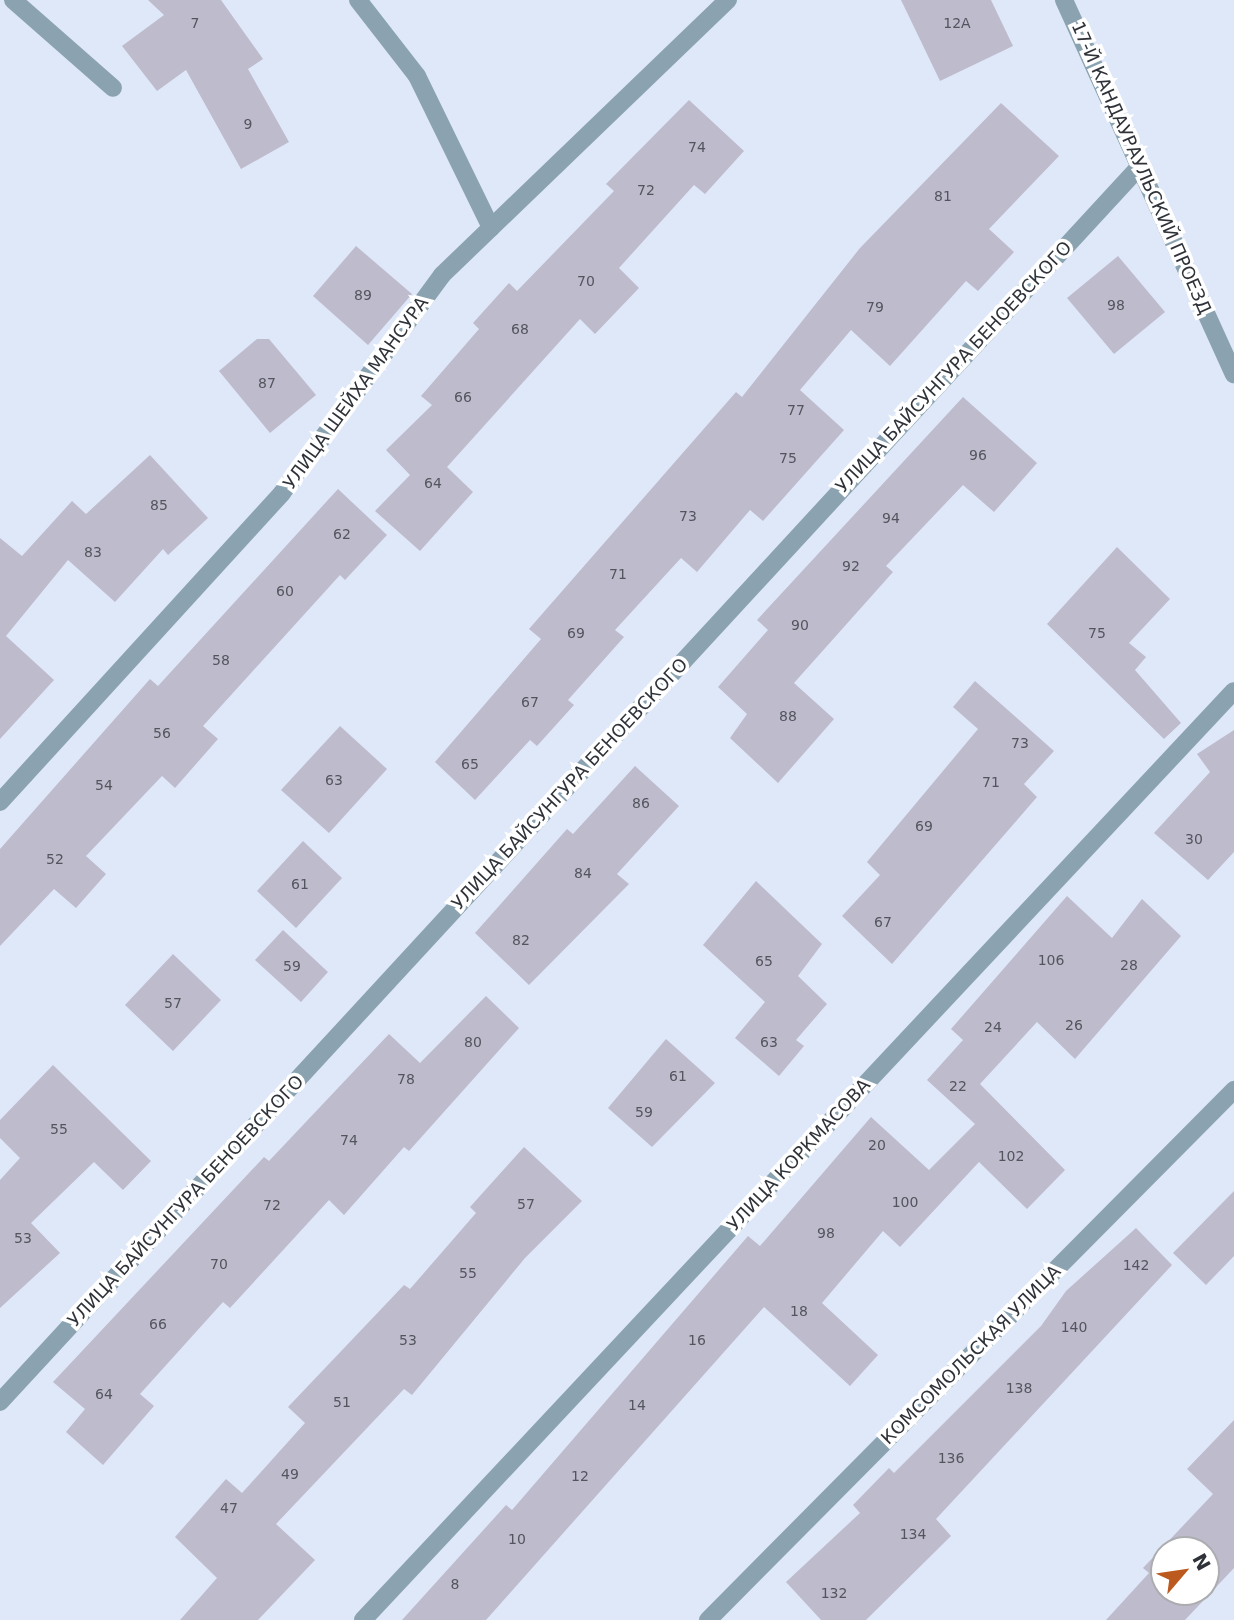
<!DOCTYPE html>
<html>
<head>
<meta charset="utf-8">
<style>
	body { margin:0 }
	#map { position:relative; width:1234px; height:1620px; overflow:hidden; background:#dfe8f9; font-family:"DejaVu Sans",sans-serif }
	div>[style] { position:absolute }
	.building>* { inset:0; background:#bebbcd }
	.minor>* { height:18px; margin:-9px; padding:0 9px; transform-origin:9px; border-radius:9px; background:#8ba3b0 }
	span { translate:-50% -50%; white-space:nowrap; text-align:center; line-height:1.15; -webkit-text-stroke:7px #fff; paint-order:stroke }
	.number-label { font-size:14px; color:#53555e }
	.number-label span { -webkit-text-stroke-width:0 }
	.street-label { font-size:18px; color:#2f3339 }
	.north { position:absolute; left:1150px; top:1536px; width:70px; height:70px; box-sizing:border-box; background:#fff; border:2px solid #acadb0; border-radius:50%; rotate:61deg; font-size:19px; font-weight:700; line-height:28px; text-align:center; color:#2f3339 }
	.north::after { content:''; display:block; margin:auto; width:24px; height:32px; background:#bb591e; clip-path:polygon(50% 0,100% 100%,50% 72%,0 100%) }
</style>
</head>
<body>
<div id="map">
	<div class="building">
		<i style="clip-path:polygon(148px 0,221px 0,263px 59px,248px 69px,289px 142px,241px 169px,186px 70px,157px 91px,122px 46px,164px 15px)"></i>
		<i style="clip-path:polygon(901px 0,991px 0,1013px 46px,940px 81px)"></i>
		<i style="clip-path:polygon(689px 100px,744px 151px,705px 194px,694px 185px,619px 268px,639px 288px,595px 334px,580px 319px,447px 467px,473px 492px,420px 551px,375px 511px,410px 475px,386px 450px,432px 405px,421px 396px,479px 329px,473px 323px,509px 283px,517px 291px,614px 191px,606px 184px)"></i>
		<i style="clip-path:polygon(1001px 103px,1059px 156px,989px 229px,1014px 252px,978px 291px,966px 281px,890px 366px,851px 330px,800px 390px,844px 430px,763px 521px,750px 510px,697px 572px,681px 558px,615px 630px,624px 637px,568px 700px,574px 705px,537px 746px,530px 740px,475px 800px,435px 762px,541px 639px,529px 629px,736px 392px,742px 397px,860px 248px)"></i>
		<i style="clip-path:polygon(356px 246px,412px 294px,368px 345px,313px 296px)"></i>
		<i style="clip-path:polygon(1118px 256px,1165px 312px,1114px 354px,1067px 298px)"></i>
		<i style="clip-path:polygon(257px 339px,269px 339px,316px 395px,270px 433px,219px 371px)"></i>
		<i style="clip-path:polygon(963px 397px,1037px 463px,994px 512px,963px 485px,886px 566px,893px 572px,794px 683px,834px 719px,778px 783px,730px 738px,747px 714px,718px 687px,768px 630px,757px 620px)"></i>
		<i style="clip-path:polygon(150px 455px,208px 518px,168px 555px,163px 549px,115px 602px,68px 560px,6px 636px,54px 680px,0 739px,0 538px,22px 556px,72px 501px,86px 514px)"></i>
		<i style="clip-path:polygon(338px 489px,387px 535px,345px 580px,340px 575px,203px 726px,218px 739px,175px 788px,162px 776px,86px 856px,106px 874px,76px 908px,54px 889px,0 946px,0 849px,150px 679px,158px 686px)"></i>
		<i style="clip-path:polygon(1117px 547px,1170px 599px,1129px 643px,1146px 657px,1135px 670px,1181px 723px,1164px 739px,1047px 624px)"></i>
		<i style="clip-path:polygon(975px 681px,1054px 751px,1024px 784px,1037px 797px,892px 964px,842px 916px,880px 875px,867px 862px,978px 729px,953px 707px)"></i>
		<i style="clip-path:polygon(340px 726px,387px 769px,329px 833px,281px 790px)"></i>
		<i style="clip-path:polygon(1234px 730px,1234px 852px,1208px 880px,1154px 833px,1210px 772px,1197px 754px)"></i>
		<i style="clip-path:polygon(635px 766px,679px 806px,617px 874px,629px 884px,529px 985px,475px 933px,567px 829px,573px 834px)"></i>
		<i style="clip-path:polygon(303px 841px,342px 878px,296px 928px,257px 891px)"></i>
		<i style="clip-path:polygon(756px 881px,822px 944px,798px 976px,827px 1004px,796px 1040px,804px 1046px,779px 1076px,735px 1038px,765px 1002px,703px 945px)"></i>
		<i style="clip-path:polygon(1067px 896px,1112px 938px,1142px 899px,1181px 936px,1075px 1059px,1037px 1022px,980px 1084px,1065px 1170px,1027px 1209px,979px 1162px,900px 1247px,883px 1231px,822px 1303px,878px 1355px,850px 1386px,764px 1307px,486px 1620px,402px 1620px,506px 1505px,512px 1510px,748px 1236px,760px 1246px,871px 1117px,929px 1170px,975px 1124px,927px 1080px,963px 1040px,951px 1029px)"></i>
		<i style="clip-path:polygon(283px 930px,328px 972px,301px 1002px,255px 960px)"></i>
		<i style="clip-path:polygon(173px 954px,221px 1000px,173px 1051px,125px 1005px)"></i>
		<i style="clip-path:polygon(486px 996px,519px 1028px,409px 1151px,404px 1147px,344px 1215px,329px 1200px,230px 1308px,223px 1302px,140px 1394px,154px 1406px,103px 1465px,66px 1432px,85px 1409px,53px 1382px,264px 1157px,269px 1161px,389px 1034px,420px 1063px)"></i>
		<i style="clip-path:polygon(666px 1039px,715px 1083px,652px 1147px,608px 1108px)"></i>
		<i style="clip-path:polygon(53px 1065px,151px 1161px,123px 1190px,94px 1162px,31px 1223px,60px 1253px,0 1308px,0 1180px,20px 1158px,0 1138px,0 1120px)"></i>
		<i style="clip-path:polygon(524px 1147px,582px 1201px,525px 1258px,412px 1395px,404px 1389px,276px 1524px,315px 1560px,258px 1620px,180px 1620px,217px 1578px,175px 1537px,226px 1479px,242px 1493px,305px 1423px,288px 1407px,404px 1285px,410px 1289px,476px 1213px,470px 1207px)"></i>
		<i style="clip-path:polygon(1234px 1191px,1234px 1256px,1206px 1285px,1173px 1253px)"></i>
		<i style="clip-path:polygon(1136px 1228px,1172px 1265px,936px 1519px,951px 1536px,866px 1620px,821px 1620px,786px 1582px,860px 1513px,853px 1505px,889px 1468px,894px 1473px,1041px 1326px,1066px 1291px)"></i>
		<i style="clip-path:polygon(evenodd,1234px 1420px,1234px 1568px,1185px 1620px,1106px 1620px,1149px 1573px,1143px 1568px,1213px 1494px,1187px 1469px,1234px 1420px,1164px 1550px,1206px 1550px,1206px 1592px,1164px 1592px,1164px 1550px)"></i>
	</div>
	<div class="minor">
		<i style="left:13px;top:0;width:133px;rotate:41.3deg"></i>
		<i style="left:358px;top:0;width:96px;rotate:52.2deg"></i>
		<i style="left:417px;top:76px;width:169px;rotate:64deg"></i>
		<i style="left:1064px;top:0;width:411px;rotate:65.6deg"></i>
		<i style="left:0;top:802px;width:418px;rotate:-47.6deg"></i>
		<i style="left:282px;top:493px;width:270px;rotate:-53.7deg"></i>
		<i style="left:442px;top:275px;width:397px;rotate:-43.9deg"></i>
		<i style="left:0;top:1402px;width:1681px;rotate:-47.31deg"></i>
		<i style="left:363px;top:1620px;width:1273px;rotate:-46.85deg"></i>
		<i style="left:708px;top:1620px;width:747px;rotate:-45.22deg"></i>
	</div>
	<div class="number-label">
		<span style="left:195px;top:23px">7</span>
		<span style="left:957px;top:23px">12А</span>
		<span style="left:248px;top:124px">9</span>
		<span style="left:697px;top:147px">74</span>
		<span style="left:646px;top:190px">72</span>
		<span style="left:943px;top:196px">81</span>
		<span style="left:586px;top:281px">70</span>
		<span style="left:363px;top:295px">89</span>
		<span style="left:1116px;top:305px">98</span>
		<span style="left:875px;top:307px">79</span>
		<span style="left:520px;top:329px">68</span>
		<span style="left:267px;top:383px">87</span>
		<span style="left:463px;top:397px">66</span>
		<span style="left:796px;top:410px">77</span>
		<span style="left:978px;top:455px">96</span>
		<span style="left:788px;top:458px">75</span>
		<span style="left:433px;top:483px">64</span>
		<span style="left:159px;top:505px">85</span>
		<span style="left:688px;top:516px">73</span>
		<span style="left:891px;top:518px">94</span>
		<span style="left:342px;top:534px">62</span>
		<span style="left:93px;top:552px">83</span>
		<span style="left:851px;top:566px">92</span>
		<span style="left:618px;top:574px">71</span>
		<span style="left:285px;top:591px">60</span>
		<span style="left:800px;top:625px">90</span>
		<span style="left:576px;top:633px">69</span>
		<span style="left:1097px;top:633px">75</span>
		<span style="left:221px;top:660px">58</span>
		<span style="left:530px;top:702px">67</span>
		<span style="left:788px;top:716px">88</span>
		<span style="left:162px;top:733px">56</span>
		<span style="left:1020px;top:743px">73</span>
		<span style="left:470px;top:764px">65</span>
		<span style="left:334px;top:780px">63</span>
		<span style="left:991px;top:782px">71</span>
		<span style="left:104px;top:785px">54</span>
		<span style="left:641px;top:803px">86</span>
		<span style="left:924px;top:826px">69</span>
		<span style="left:1194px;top:839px">30</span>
		<span style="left:55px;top:859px">52</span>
		<span style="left:583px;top:873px">84</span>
		<span style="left:300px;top:884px">61</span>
		<span style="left:883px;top:922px">67</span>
		<span style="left:521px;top:940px">82</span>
		<span style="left:1051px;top:960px">106</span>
		<span style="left:764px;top:961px">65</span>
		<span style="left:1129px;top:965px">28</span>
		<span style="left:292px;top:966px">59</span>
		<span style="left:173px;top:1003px">57</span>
		<span style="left:1074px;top:1025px">26</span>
		<span style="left:993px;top:1027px">24</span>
		<span style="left:473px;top:1042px">80</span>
		<span style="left:769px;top:1042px">63</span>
		<span style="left:678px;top:1076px">61</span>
		<span style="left:406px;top:1079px">78</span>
		<span style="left:958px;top:1086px">22</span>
		<span style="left:644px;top:1112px">59</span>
		<span style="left:59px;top:1129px">55</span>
		<span style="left:349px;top:1140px">74</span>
		<span style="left:877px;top:1145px">20</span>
		<span style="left:1011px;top:1156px">102</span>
		<span style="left:905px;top:1202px">100</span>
		<span style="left:526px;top:1204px">57</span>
		<span style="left:272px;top:1205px">72</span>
		<span style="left:826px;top:1233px">98</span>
		<span style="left:23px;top:1238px">53</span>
		<span style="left:219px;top:1264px">70</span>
		<span style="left:1136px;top:1265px">142</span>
		<span style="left:468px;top:1273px">55</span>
		<span style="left:799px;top:1311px">18</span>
		<span style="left:158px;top:1324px">66</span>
		<span style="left:1074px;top:1327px">140</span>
		<span style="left:408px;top:1340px">53</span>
		<span style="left:697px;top:1340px">16</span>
		<span style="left:1019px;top:1388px">138</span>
		<span style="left:104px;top:1394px">64</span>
		<span style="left:342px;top:1402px">51</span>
		<span style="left:637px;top:1405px">14</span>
		<span style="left:951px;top:1458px">136</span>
		<span style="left:290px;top:1474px">49</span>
		<span style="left:580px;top:1476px">12</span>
		<span style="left:229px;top:1508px">47</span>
		<span style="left:913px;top:1534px">134</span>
		<span style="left:517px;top:1539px">10</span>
		<span style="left:455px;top:1584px">8</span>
		<span style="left:834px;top:1593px">132</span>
	</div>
	<div class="street-label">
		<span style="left:1141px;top:168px;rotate:66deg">17-Й КАНДАУРАУЛЬСКИЙ ПРОЕЗД</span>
		<span style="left:954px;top:367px;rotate:-47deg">УЛИЦА БАЙСУНГУРА БЕНОЕВСКОГО</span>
		<span style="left:356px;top:393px;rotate:-54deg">УЛИЦА ШЕЙХА МАНСУРА</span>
		<span style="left:570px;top:784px;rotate:-47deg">УЛИЦА БАЙСУНГУРА БЕНОЕВСКОГО</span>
		<span style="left:799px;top:1155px;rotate:-47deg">УЛИЦА КОРКМАСОВА</span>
		<span style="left:186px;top:1201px;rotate:-47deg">УЛИЦА БАЙСУНГУРА БЕНОЕВСКОГО</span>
		<span style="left:971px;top:1355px;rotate:-45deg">КОМСОМОЛЬСКАЯ УЛИЦА</span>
	</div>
	<div class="north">N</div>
</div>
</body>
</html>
